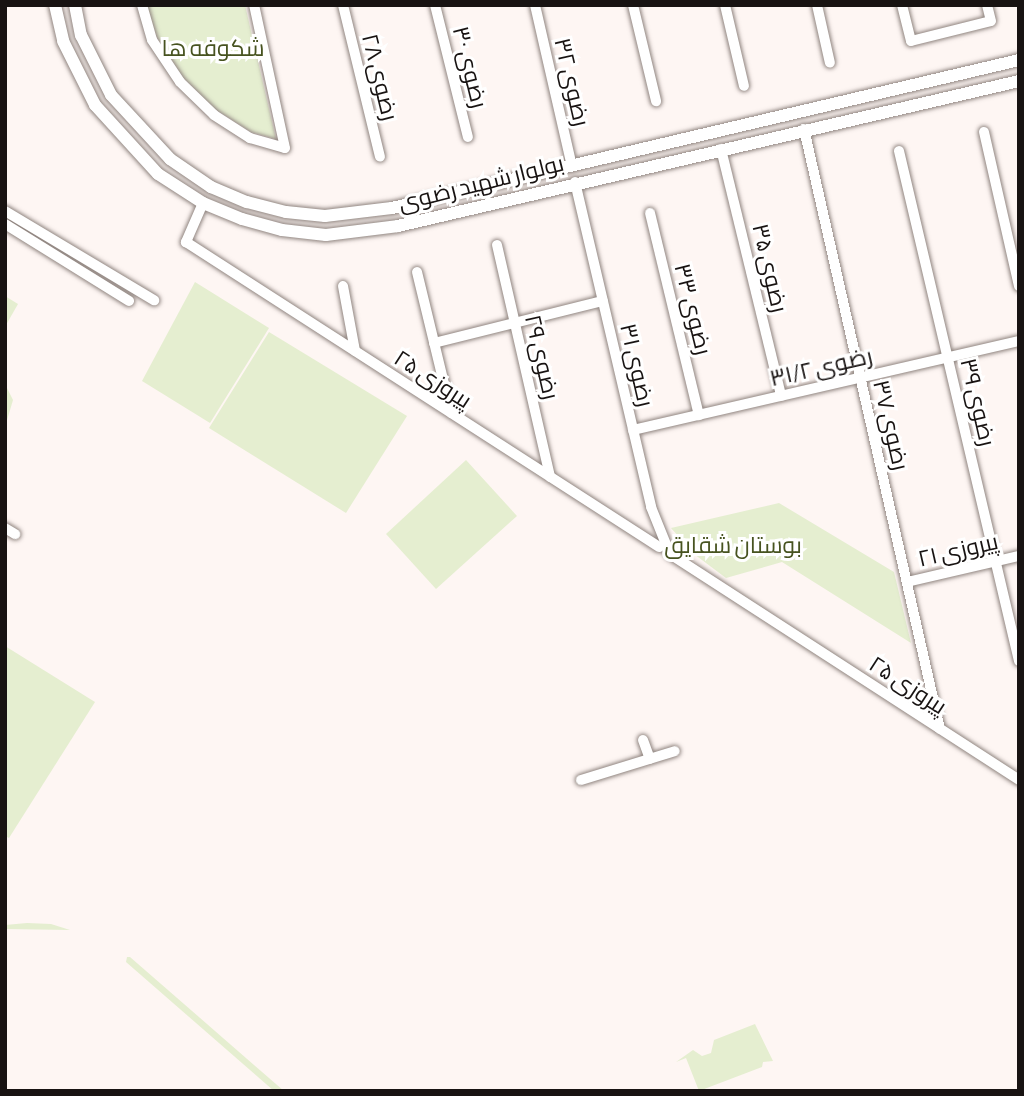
<!DOCTYPE html>
<html>
<head>
<meta charset="utf-8">
<style>
	body { margin:0 }
	#map { position:relative; width:1024px; height:1096px; overflow:hidden; background:#fef6f3; font-family:"Asap Condensed",Cairo,sans-serif }
	div>[style] { position:absolute }
	.green>* { inset:0; background:#e5eed0 }
	.roads { filter:drop-shadow(0 0 2px #908580) drop-shadow(0 0 2px #908580) }
	.minor>* { height:10px; margin:-5px; padding:0 5px; transform-origin:5px; border-radius:5px; background:#fff }
	.tertiary>* { height:12px; margin:-6px; padding:0 6px; transform-origin:6px; border-radius:6px; background:#fff }
	span { translate:-50% -50%; white-space:nowrap; text-align:center; line-height:1.15; -webkit-text-stroke:6px #fff; paint-order:stroke }
	.park-label { font-size:23px; color:#475320 }
	.street-label { font-size:23px; color:#181312 }
	.frame { position:absolute; inset:0; border:7px solid #181312; pointer-events:none }
</style>
</head>
<body>
<div id="map">
	<div class="green">
		<i style="clip-path:polygon(147px 5px,245px 5px,276px 139px,251px 132px,215px 109px,183px 77px,157px 37px)"></i>
		<i style="clip-path:polygon(195px 282px,269px 328px,210px 423px,142px 381px)"></i>
		<i style="clip-path:polygon(5px 296px,18px 304px,6px 325px,5px 324px)"></i>
		<i style="clip-path:polygon(269px 332px,407px 416px,346px 513px,209px 428px)"></i>
		<i style="clip-path:polygon(5px 384px,13px 400px,5px 427px)"></i>
		<i style="clip-path:polygon(466px 460px,517px 516px,436px 589px,386px 534px)"></i>
		<i style="clip-path:polygon(779px 503px,894px 572px,911px 643px,782px 562px,726px 578px,694px 554px,671px 528px)"></i>
		<i style="clip-path:polygon(5px 646px,95px 702px,9px 838px,5px 836px)"></i>
		<i style="clip-path:polygon(27px 923px,51px 924px,70px 930px,5px 929px,5px 925px)"></i>
		<i style="clip-path:polygon(127px 957px,130px 957px,284px 1091px,274px 1091px,126px 962px)"></i>
		<i style="clip-path:polygon(755px 1024px,773px 1061px,763px 1062px,762px 1067px,699px 1091px,686px 1058px,676px 1062px,693px 1050px,702px 1056px,711px 1053px,714px 1040px)"></i>
	</div>
	<div class="roads">
		<div class="minor">
			<i style="left:142px;top:5px;width:36px;rotate:74deg"></i>
			<i style="left:152px;top:40px;width:50px;rotate:56.3deg"></i>
			<i style="left:180px;top:82px;width:47px;rotate:44.1deg"></i>
			<i style="left:214px;top:115px;width:43px;rotate:32.6deg"></i>
			<i style="left:250px;top:138px;width:36px;rotate:16deg"></i>
			<i style="left:285px;top:148px;width:146px;rotate:-102.2deg"></i>
			<i style="left:343px;top:5px;width:156px;rotate:76.3deg"></i>
			<i style="left:435px;top:5px;width:136px;rotate:76deg"></i>
			<i style="left:535px;top:5px;width:165px;rotate:77.1deg"></i>
			<i style="left:633px;top:5px;width:99px;rotate:76.5deg"></i>
			<i style="left:725px;top:5px;width:83px;rotate:76.8deg"></i>
			<i style="left:817px;top:5px;width:59px;rotate:77.4deg"></i>
			<i style="left:902px;top:5px;width:37px;rotate:76deg"></i>
			<i style="left:911px;top:41px;width:82px;rotate:-14deg"></i>
			<i style="left:991px;top:21px;width:16px;rotate:-104deg"></i>
			<i style="left:804px;top:129px;width:615px;rotate:77.23deg"></i>
			<i style="left:984px;top:132px;width:158px;rotate:77.2deg"></i>
			<i style="left:721px;top:149px;width:254px;rotate:76.3deg"></i>
			<i style="left:899px;top:151px;width:524px;rotate:76.76deg"></i>
			<i style="left:575px;top:182px;width:334px;rotate:76.8deg"></i>
			<i style="left:651px;top:507px;width:51px;rotate:68deg"></i>
			<i style="left:670px;top:554px;width:416px;rotate:32.9deg"></i>
			<i style="left:203px;top:203px;width:43px;rotate:113.6deg"></i>
			<i style="left:186px;top:242px;width:563px;rotate:32.81deg"></i>
			<i style="left:5px;top:211px;width:174px;rotate:30.9deg"></i>
			<i style="left:650px;top:213px;width:208px;rotate:76.4deg"></i>
			<i style="left:5px;top:224px;width:146px;rotate:31.8deg"></i>
			<i style="left:497px;top:245px;width:238px;rotate:77.1deg"></i>
			<i style="left:417px;top:272px;width:145px;rotate:76.4deg"></i>
			<i style="left:343px;top:286px;width:66px;rotate:79.5deg"></i>
			<i style="left:434px;top:343px;width:174px;rotate:-14deg"></i>
			<i style="left:633px;top:430px;width:396px;rotate:-13deg"></i>
			<i style="left:5px;top:528px;width:12px;rotate:31deg"></i>
			<i style="left:907px;top:582px;width:115px;rotate:-13.1deg"></i>
			<i style="left:643px;top:740px;width:20px;rotate:70deg"></i>
			<i style="left:581px;top:780px;width:98px;rotate:-17.1deg"></i>
		</div>
		<div class="tertiary">
			<i style="left:55px;top:5px;width:37px;rotate:77deg"></i>
			<i style="left:63px;top:41px;width:72px;rotate:63.4deg"></i>
			<i style="left:95px;top:105px;width:93px;rotate:47.6deg"></i>
			<i style="left:158px;top:174px;width:54px;rotate:32.8deg"></i>
			<i style="left:203px;top:203px;width:42px;rotate:22.3deg"></i>
			<i style="left:242px;top:219px;width:41px;rotate:15.4deg"></i>
			<i style="left:282px;top:230px;width:44px;rotate:6.5deg"></i>
			<i style="left:326px;top:235px;width:73px;rotate:-7.1deg"></i>
			<i style="left:398px;top:226px;width:638px;rotate:-13.14deg"></i>
			<i style="left:75px;top:5px;width:31px;rotate:79deg"></i>
			<i style="left:81px;top:35px;width:67px;rotate:63.4deg"></i>
			<i style="left:111px;top:95px;width:87px;rotate:47.3deg"></i>
			<i style="left:170px;top:159px;width:50px;rotate:34.3deg"></i>
			<i style="left:211px;top:187px;width:39px;rotate:23deg"></i>
			<i style="left:247px;top:202px;width:40px;rotate:14.4deg"></i>
			<i style="left:286px;top:212px;width:39px;rotate:6deg"></i>
			<i style="left:325px;top:216px;width:67px;rotate:-6.8deg"></i>
			<i style="left:392px;top:208px;width:644px;rotate:-13.28deg"></i>
		</div>
	</div>
	<div class="park-label">
		<span style="left:213px;top:48px">شکوفه ها</span>
		<span style="left:733px;top:545px">بوستان شقایق</span>
	</div>
	<div class="street-label">
		<span style="left:470px;top:67px;rotate:76deg">رضوی ۳۰</span>
		<span style="left:380px;top:77px;rotate:76deg">رضوی ۲۸</span>
		<span style="left:572px;top:82px;rotate:77deg">رضوی ۳۲</span>
		<span style="left:481px;top:183px;rotate:-14deg">بولوار شهید رضوی</span>
		<span style="left:770px;top:268px;rotate:77deg">رضوی ۳۵</span>
		<span style="left:693px;top:309px;rotate:76deg">رضوی ۳۳</span>
		<span style="left:542px;top:357px;rotate:77deg">رضوی ۲۹</span>
		<span style="left:637px;top:365px;rotate:77deg">رضوی ۳۱</span>
		<span style="left:821px;top:367px;rotate:-13deg">رضوی ۳۱/۲</span>
		<span style="left:433px;top:379px;rotate:33deg">پیروزی ۲۵</span>
		<span style="left:978px;top:402px;rotate:77deg">رضوی ۳۹</span>
		<span style="left:891px;top:425px;rotate:77deg">رضوی ۳۷</span>
		<span style="left:958px;top:550px;rotate:-13deg">پیروزی ۲۱</span>
		<span style="left:908px;top:685px;rotate:33deg">پیروزی ۲۵</span>
	</div>
	<div class="frame"></div>
</div>
</body>
</html>
